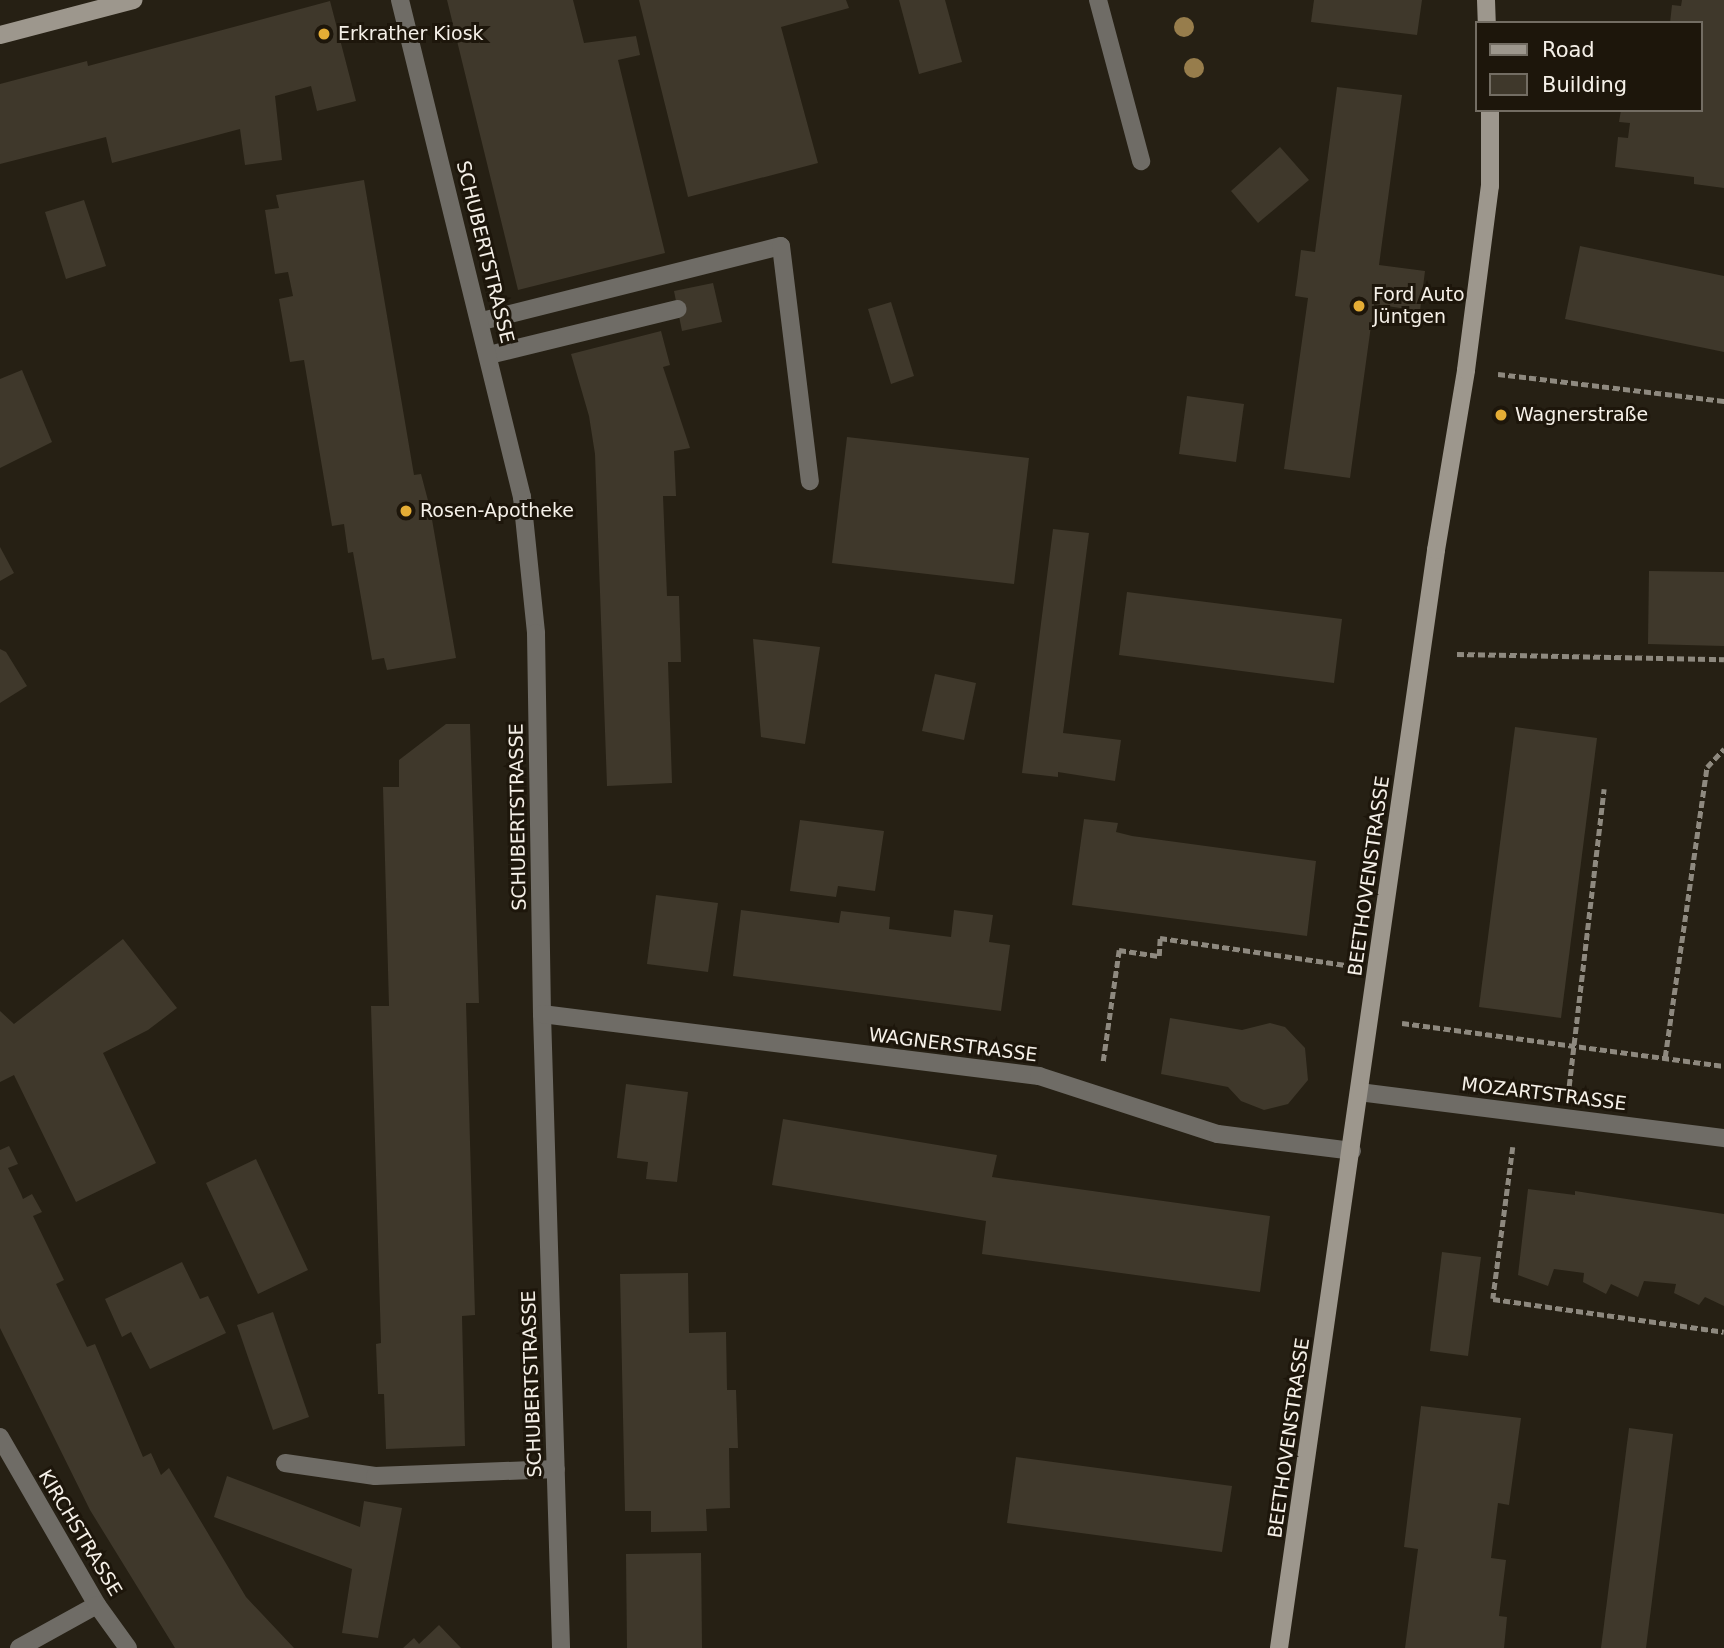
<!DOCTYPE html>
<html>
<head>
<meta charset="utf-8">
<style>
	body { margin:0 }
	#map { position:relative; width:1724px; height:1648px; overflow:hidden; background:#262014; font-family:"DejaVu Sans",sans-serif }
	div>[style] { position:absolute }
	.building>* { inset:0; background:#3f382b }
	.path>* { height:4.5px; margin-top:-2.25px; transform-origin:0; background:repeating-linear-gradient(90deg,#8e897f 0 7px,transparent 0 10.5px) }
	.lane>* { height:18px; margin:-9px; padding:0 9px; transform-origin:9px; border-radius:9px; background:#6f6c66 }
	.street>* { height:18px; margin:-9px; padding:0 9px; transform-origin:9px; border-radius:9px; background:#6f6c66 }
	.secondary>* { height:18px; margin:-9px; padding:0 9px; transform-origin:9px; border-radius:9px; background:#9d978d }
	.trees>* { width:20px; height:20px; margin:-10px; border-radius:50%; background:#977d4c }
	.dots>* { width:19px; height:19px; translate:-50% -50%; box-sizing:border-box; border:4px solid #1d160b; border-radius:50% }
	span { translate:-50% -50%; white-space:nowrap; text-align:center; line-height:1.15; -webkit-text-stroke:6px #1d160b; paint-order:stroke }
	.poi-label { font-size:19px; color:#f5f0e8 }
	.left { translate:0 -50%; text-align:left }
	.street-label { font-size:19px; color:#f5f0e8 }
	.legend { position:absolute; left:1475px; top:21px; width:228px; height:91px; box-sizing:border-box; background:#1d160b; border:2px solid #736d63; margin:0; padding:9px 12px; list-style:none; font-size:21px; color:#f5f0e8 }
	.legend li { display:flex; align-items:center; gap:14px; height:35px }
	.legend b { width:35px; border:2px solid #736d63 }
</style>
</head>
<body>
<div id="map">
	<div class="building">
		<i style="clip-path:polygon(447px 0,573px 0,584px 43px,636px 36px,640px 55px,618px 60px,665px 253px,518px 290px)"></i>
		<i style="clip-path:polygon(639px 0,846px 0,849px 8px,781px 27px,818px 163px,688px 197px)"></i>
		<i style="clip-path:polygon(899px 0,945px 0,962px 62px,919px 74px)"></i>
		<i style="clip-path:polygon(1314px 0,1422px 0,1417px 35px,1311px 22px)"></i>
		<i style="clip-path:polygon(1682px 0,1724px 0,1724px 188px,1694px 184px,1694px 177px,1615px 167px,1618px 137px,1628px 138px,1630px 123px,1619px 122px,1621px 110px,1701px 110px,1701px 23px,1670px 23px,1672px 5px,1681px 6px)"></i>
		<i style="clip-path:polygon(330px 1px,356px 101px,317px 111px,311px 86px,275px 96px,282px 160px,245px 165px,240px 129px,112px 163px,106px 137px,0 164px,0 84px,87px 61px,88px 66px)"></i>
		<i style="clip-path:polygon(1337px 87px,1402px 95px,1379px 265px,1425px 271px,1420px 311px,1374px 304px,1350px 478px,1284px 469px,1308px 298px,1295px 296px,1298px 274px,1301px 250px,1315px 252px)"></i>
		<i style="clip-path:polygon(1280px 147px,1309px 180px,1258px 223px,1231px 191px)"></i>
		<i style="clip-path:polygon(364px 180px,414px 475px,421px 474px,430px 508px,456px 658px,387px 670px,384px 658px,372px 660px,353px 552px,348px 553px,344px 524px,332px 526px,304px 360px,290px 362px,279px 299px,293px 296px,288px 272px,275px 274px,265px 210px,279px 208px,276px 195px)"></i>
		<i style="clip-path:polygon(84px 200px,106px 266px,66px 279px,45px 212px)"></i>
		<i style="clip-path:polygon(1580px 246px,1724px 276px,1724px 352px,1565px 319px)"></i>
		<i style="clip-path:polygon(713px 283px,722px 322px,682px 331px,674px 291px)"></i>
		<i style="clip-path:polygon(891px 302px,914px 376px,891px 384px,868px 309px)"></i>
		<i style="clip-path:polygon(661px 331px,670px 365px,663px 367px,690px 448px,674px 451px,676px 496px,663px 496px,667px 596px,679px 596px,681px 662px,668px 662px,672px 783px,607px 786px,595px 454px,589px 416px,571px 354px)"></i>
		<i style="clip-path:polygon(22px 370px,52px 442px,0 468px,0 379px)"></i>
		<i style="clip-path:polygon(1187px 396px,1244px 404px,1236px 462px,1179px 454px)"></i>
		<i style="clip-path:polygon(847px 437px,1029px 458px,1014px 584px,832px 563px)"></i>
		<i style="clip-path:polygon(1053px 529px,1089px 533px,1063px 733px,1121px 740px,1115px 781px,1058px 772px,1058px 777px,1022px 773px)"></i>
		<i style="clip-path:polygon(0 547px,14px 573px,0 581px)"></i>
		<i style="clip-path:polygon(1649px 571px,1724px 572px,1724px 646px,1648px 644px)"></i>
		<i style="clip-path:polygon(1127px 592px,1342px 619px,1334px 683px,1119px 655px)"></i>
		<i style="clip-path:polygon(753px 639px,820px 647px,805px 744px,761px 737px)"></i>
		<i style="clip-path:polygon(0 649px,6px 652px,27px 686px,0 703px)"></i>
		<i style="clip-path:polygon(935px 674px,976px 683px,964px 740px,922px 731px)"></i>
		<i style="clip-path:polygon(446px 724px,470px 724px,479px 1003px,466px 1003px,475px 1315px,462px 1316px,465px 1446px,386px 1449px,384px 1394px,378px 1394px,376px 1344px,381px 1343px,371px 1006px,389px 1006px,383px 787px,399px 787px,399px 760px)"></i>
		<i style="clip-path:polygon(1515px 727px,1597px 738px,1561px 1018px,1479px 1007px)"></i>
		<i style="clip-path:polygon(1084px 819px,1118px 823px,1116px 832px,1132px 836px,1316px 861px,1307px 936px,1072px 905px)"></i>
		<i style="clip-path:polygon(800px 820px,884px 831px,875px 891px,838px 886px,836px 897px,790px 891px)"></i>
		<i style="clip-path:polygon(656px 895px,718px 903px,708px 972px,647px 964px)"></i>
		<i style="clip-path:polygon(741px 910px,839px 923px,841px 911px,890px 917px,889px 929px,951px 937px,954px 910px,993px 915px,989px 942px,1010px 945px,1001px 1011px,733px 976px)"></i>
		<i style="clip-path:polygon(123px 939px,177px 1008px,148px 1030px,103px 1053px,156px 1163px,76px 1202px,14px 1075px,0 1082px,0 1011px,14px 1024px)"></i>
		<i style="clip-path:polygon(1170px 1018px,1242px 1030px,1270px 1023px,1285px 1027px,1305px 1048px,1308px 1080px,1288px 1104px,1264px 1110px,1241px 1101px,1228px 1087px,1161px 1074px)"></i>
		<i style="clip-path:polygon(626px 1084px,688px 1092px,677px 1182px,646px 1179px,648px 1162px,617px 1158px)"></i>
		<i style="clip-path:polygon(783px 1119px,997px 1155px,992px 1177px,1270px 1216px,1260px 1292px,982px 1254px,986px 1221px,772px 1185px)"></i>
		<i style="clip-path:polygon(9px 1146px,18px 1164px,8px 1168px,21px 1194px,23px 1199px,32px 1194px,42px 1212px,33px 1216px,64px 1280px,56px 1284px,87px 1347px,95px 1344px,143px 1457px,151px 1453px,161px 1475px,169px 1468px,246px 1597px,294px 1648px,175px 1648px,90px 1510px,0 1328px,0 1150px)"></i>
		<i style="clip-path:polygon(256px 1159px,308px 1270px,258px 1294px,206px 1183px)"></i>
		<i style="clip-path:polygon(1528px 1189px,1575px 1195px,1575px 1191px,1724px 1214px,1724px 1306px,1705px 1297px,1699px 1305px,1674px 1293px,1676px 1284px,1644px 1281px,1638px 1297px,1611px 1284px,1606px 1294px,1583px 1282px,1584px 1273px,1554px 1269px,1548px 1286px,1518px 1275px)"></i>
		<i style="clip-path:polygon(1442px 1252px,1481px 1257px,1468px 1356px,1430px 1351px)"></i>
		<i style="clip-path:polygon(182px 1262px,200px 1299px,208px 1296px,226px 1333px,150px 1369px,131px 1332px,122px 1337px,105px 1299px)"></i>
		<i style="clip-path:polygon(688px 1273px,689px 1333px,726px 1332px,727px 1390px,736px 1390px,738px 1448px,729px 1448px,730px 1508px,706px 1509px,707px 1531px,651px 1532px,651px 1511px,625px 1511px,620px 1274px)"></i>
		<i style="clip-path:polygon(273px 1312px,309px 1417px,273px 1430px,237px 1325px)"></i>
		<i style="clip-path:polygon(1421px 1406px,1521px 1418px,1509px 1505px,1498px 1503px,1491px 1558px,1506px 1560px,1499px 1616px,1507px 1617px,1504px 1648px,1405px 1648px,1418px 1549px,1404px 1547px)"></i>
		<i style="clip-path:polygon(1629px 1428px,1673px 1434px,1646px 1648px,1601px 1648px)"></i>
		<i style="clip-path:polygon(1016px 1457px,1232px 1486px,1222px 1552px,1007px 1523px)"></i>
		<i style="clip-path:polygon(227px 1476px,360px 1527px,364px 1501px,402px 1508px,378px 1638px,342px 1633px,352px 1569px,214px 1517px)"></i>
		<i style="clip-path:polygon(701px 1553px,702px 1648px,627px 1648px,626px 1554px)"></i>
		<i style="clip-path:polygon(439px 1625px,461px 1648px,403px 1648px,414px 1638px,419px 1644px)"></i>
	</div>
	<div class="path">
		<i style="left:1498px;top:374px;width:228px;rotate:6.8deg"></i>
		<i style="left:1457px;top:654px;width:267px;rotate:1.1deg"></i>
		<i style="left:1402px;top:1023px;width:325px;rotate:7.6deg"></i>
		<i style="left:1665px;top:1057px;width:293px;rotate:-81.8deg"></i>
		<i style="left:1707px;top:767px;width:25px;rotate:-47deg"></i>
		<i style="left:1103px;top:1061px;width:112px;rotate:-81.8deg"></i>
		<i style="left:1119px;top:950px;width:40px;rotate:8.5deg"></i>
		<i style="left:1159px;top:956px;width:18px;rotate:-87deg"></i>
		<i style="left:1160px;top:938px;width:186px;rotate:8.3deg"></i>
		<i style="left:1569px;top:1086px;width:299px;rotate:-83.3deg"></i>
		<i style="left:1513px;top:1147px;width:153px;rotate:97.5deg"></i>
		<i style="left:1493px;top:1299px;width:233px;rotate:8.1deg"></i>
	</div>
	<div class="lane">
		<i style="left:1098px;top:0;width:167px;rotate:75deg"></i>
		<i style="left:482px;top:321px;width:308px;rotate:-14.1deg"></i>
		<i style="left:781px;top:246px;width:237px;rotate:83deg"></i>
		<i style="left:489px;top:355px;width:194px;rotate:-13.7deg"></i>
		<i style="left:285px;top:1463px;width:91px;rotate:8.2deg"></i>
		<i style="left:375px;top:1476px;width:181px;rotate:-2.2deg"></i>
		<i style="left:19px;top:1648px;width:89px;rotate:-28.9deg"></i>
	</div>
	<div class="street">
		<i style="left:400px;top:0;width:512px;rotate:76.21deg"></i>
		<i style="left:522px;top:497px;width:137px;rotate:84.1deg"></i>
		<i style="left:536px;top:633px;width:381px;rotate:89.1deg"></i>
		<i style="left:542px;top:1014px;width:634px;rotate:88.28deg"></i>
		<i style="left:542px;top:1014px;width:501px;rotate:7.11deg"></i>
		<i style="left:1039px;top:1076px;width:188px;rotate:18deg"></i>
		<i style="left:1218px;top:1134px;width:135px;rotate:7.2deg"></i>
		<i style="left:1359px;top:1092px;width:368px;rotate:7.2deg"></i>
		<i style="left:0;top:1437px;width:194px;rotate:60deg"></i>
		<i style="left:97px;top:1605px;width:53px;rotate:54.2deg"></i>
	</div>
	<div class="secondary">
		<i style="left:1486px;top:0;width:23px;rotate:88deg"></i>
		<i style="left:0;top:35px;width:138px;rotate:-14.7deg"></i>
		<i style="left:1279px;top:1648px;width:1109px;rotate:-81.86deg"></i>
		<i style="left:1436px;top:550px;width:182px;rotate:-80.5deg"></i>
		<i style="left:1466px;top:370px;width:186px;rotate:-82.6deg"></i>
		<i style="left:1490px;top:186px;width:76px;rotate:-90deg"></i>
	</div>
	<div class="trees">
		<i style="left:1184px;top:27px"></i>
		<i style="left:1194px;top:68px"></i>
	</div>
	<div class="dots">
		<i style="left:324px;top:34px;background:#e5ad35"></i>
		<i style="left:1359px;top:306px;background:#e5ad35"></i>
		<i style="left:1501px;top:415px;background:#e5ad35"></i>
		<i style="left:406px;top:511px;background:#e5ad35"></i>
	</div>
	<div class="poi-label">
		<span class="left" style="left:338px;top:34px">Erkrather Kiosk</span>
		<span class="left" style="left:1373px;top:306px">Ford Auto<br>Jüntgen</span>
		<span class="left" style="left:1515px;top:415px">Wagnerstraße</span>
		<span class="left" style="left:420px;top:511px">Rosen-Apotheke</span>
	</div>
	<div class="street-label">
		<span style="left:485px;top:252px;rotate:76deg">SCHUBERTSTRASSE</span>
		<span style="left:518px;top:817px;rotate:-91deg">SCHUBERTSTRASSE</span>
		<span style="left:1369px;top:876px;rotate:-82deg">BEETHOVENSTRASSE</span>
		<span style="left:953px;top:1045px;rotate:7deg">WAGNERSTRASSE</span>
		<span style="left:1544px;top:1094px;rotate:7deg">MOZARTSTRASSE</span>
		<span style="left:532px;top:1384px;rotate:-92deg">SCHUBERTSTRASSE</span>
		<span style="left:1289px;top:1438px;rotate:-82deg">BEETHOVENSTRASSE</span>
		<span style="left:80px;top:1533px;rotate:59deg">KIRCHSTRASSE</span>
	</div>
	<ul class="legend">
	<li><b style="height:9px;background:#9d978d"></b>Road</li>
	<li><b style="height:19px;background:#3f382b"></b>Building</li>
	</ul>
</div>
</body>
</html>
